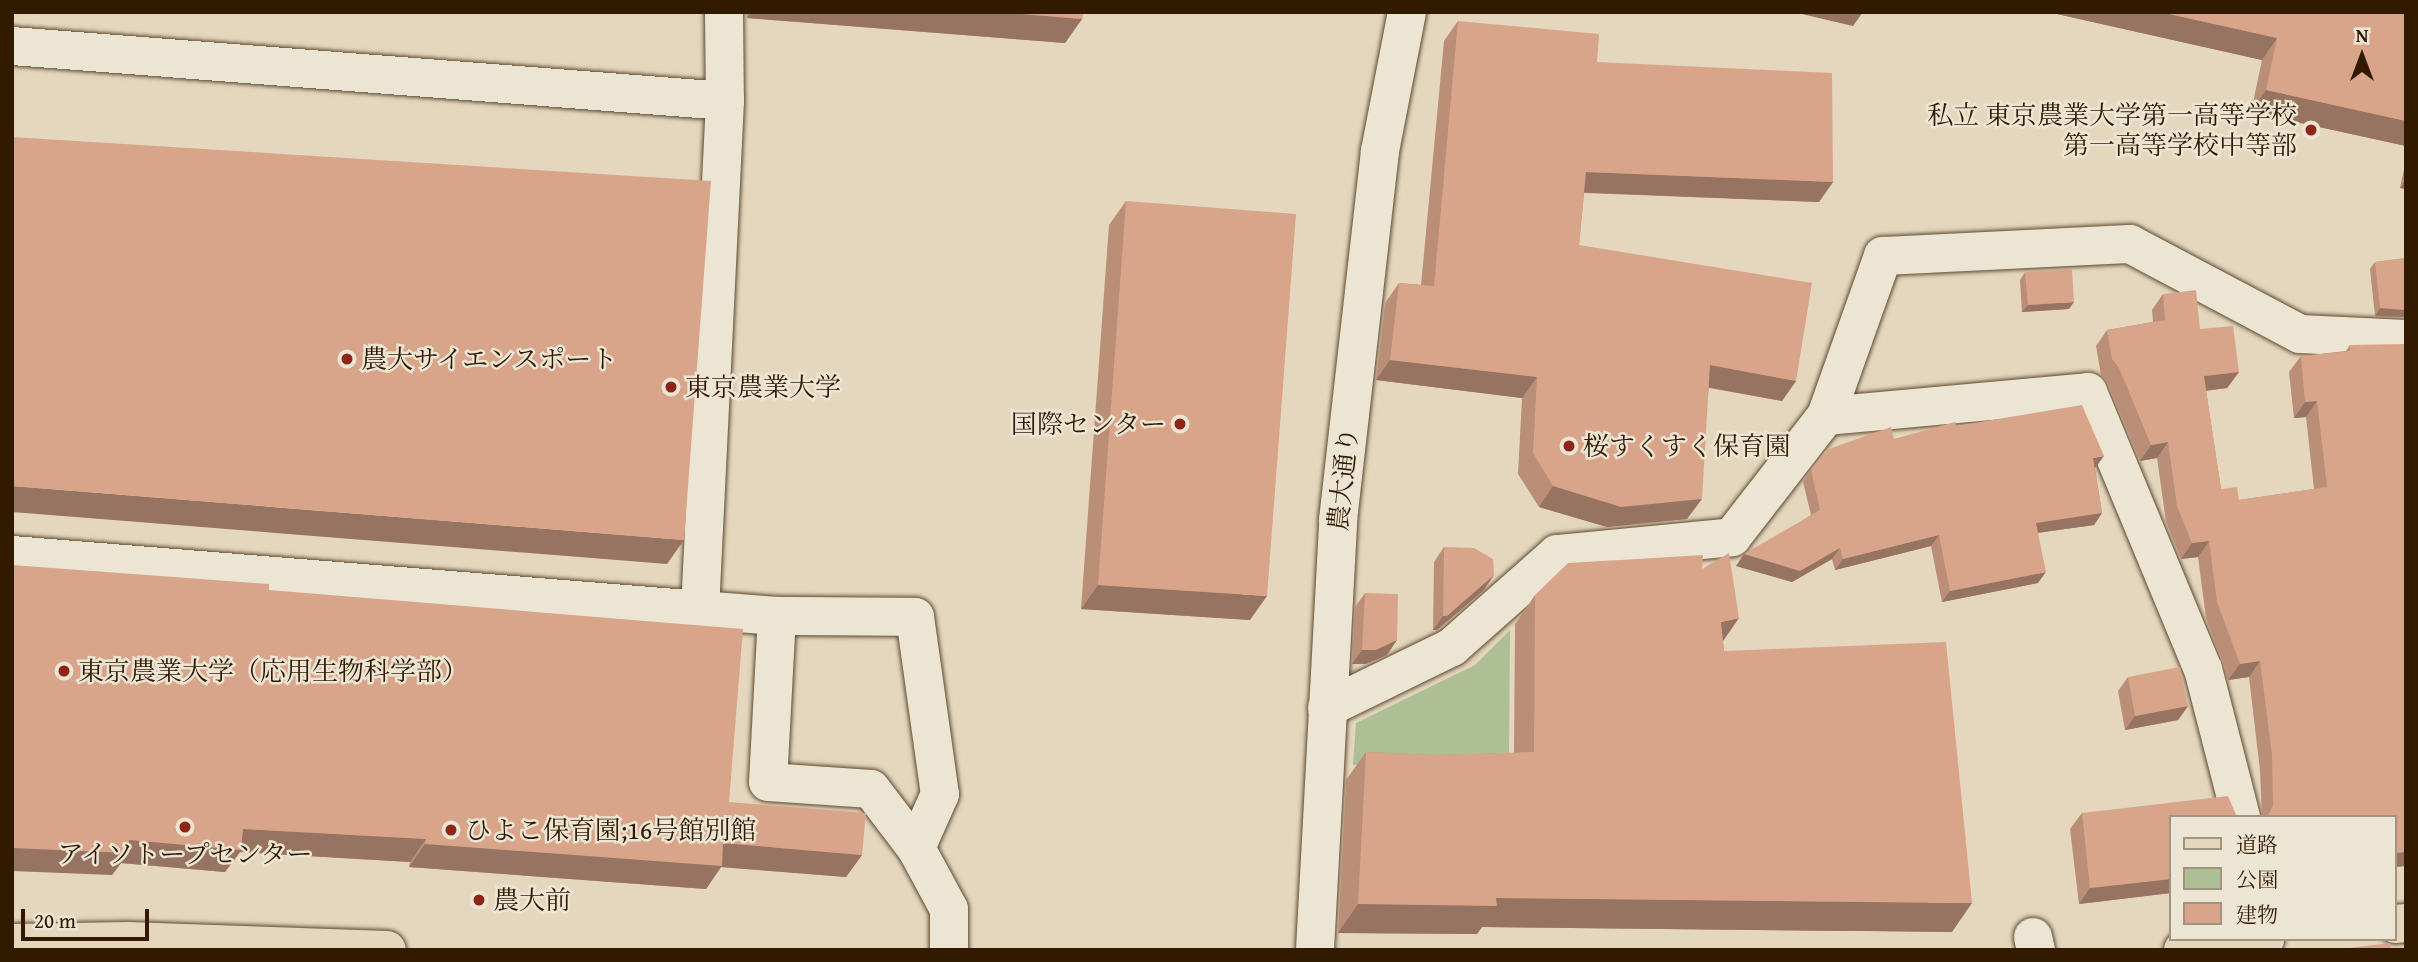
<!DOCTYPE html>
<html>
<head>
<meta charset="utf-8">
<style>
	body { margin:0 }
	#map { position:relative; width:2418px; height:962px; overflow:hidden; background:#e4d7bd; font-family:"Gentium Book Plus","Noto Serif JP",serif }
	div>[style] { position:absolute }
	.green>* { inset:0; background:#aebf96 }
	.roads { filter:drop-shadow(0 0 2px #5e4930) drop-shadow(0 0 2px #5e4930) }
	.minor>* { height:38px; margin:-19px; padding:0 19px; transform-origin:19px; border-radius:19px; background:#ede5d4 }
	.major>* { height:38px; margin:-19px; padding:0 19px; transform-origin:19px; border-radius:19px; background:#e4d7bd }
	.wall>* { inset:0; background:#ba8e77 }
	.shaded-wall>* { inset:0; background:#977461 }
	.building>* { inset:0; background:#d8a58a }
	.dots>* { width:19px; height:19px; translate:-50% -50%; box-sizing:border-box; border:4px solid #ede5d4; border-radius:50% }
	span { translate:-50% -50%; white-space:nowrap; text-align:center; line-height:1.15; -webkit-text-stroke:5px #ede5d4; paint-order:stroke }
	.poi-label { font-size:26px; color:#321a01 }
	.right { translate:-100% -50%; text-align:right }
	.left { translate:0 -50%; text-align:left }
	.street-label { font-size:26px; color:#321a01 }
	.frame { position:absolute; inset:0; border:14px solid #321a01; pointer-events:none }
	.legend { position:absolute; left:2169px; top:815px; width:228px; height:126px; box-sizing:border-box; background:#ede5d4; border:2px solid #a29480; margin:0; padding:9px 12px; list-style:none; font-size:21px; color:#321a01 }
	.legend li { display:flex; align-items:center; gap:14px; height:35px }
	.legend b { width:35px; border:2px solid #a29480 }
	.north { position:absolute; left:2327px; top:21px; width:70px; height:70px; -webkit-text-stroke:5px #ede5d4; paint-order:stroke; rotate:0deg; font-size:19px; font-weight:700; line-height:28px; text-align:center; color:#321a01 }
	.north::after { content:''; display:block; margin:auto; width:24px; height:32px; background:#321a01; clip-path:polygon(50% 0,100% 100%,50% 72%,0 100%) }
	.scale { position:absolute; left:21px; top:909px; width:128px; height:32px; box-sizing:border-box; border:4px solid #321a01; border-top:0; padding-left:9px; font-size:21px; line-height:24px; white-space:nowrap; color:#321a01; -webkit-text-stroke:5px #ede5d4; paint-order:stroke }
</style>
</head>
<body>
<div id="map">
	<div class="green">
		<i style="clip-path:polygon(1510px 630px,1509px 753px,1353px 765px,1356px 723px,1475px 665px)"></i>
	</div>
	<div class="roads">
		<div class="minor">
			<i style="left:724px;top:12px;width:89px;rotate:89.4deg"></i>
			<i style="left:725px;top:101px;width:510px;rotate:92.81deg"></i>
			<i style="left:700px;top:610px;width:77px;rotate:4.5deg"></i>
			<i style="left:777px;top:616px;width:166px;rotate:93.1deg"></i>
			<i style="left:768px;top:782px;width:103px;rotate:3.9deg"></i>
			<i style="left:871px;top:789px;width:74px;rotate:52.7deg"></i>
			<i style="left:916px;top:848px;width:69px;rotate:61.6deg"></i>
			<i style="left:949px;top:909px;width:41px;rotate:90deg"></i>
			<i style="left:12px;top:46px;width:715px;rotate:4.41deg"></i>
			<i style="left:1826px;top:416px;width:263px;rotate:-5.2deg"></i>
			<i style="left:2088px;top:392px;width:300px;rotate:67.5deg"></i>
			<i style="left:2203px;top:669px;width:153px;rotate:75.6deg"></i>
			<i style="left:12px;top:555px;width:690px;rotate:4.57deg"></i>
			<i style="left:777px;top:616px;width:138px;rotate:0.4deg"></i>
			<i style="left:915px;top:617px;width:179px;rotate:82deg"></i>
			<i style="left:940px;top:794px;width:59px;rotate:114deg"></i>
			<i style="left:1327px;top:708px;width:139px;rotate:-26deg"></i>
			<i style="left:1452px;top:647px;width:140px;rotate:-41.5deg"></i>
			<i style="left:1557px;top:554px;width:176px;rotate:-5.5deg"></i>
			<i style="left:1732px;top:537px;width:153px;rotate:-52.2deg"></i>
			<i style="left:1826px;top:416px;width:170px;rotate:-70.4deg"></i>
			<i style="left:1883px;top:256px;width:247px;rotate:-2.8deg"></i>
			<i style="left:2130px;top:244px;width:192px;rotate:27.9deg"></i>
			<i style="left:2300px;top:334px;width:106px;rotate:2.7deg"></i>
			<i style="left:2033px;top:937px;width:13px;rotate:77deg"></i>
			<i style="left:1315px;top:950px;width:431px;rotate:-86.9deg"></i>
			<i style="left:1338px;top:520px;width:371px;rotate:-83.5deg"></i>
			<i style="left:1380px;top:151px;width:142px;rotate:-79deg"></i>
		</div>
		<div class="major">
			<i style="left:2395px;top:924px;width:11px;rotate:-5deg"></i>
			<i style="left:12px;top:943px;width:116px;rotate:-1deg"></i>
			<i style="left:128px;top:941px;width:259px;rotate:2deg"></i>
			<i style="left:2183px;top:950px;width:83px;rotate:-7.6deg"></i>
		</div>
	</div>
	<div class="wall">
		<i style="clip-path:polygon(746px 12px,1083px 12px,1082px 19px,1065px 43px,747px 18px)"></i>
		<i style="clip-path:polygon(2048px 12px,2406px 12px,2406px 146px,2251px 112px,2262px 60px)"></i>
		<i style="clip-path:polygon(1458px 21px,1597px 62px,1833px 182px,1819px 202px,1584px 193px,1579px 245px,1796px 381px,1782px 401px,1709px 388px,1687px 519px,1607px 527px,1539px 507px,1518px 474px,1522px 398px,1376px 380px,1385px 303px,1399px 283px,1421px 285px,1444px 41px)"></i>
		<i style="clip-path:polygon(2406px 160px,2406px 189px,2400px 188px)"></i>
		<i style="clip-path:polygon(1126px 201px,1250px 620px,1081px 609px,1109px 225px)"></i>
		<i style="clip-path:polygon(2406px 258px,2406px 317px,2375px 316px,2370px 269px,2375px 262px)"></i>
		<i style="clip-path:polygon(2025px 272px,2069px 309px,2022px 312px,2020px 280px)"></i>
		<i style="clip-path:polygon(2163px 294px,2200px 329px,2239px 372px,2227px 388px,2206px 391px,2221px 489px,2239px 500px,2314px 489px,2306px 417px,2294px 418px,2289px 372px,2301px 356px,2346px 351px,2350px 345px,2406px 866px,2395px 867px,2395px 817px,2262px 817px,2260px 771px,2249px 677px,2228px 680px,2206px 618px,2198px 557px,2181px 559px,2166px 522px,2157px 458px,2140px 461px,2108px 384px,2101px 375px,2096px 346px,2107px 330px,2153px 322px,2152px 310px)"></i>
		<i style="clip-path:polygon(1956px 426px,2096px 467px,2095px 468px,2102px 513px,2094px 525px,2038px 533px,2038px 583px,1942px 602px,1931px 546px,1835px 570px,1832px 559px,1792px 582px,1736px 566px,1811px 515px,1803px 482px,1811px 470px,1894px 439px)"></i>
		<i style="clip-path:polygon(1444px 547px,1484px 590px,1437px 630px,1433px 630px,1434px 562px)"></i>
		<i style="clip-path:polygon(1702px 569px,1723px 641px,1724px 651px,1952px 932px,1482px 927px,1477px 934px,1338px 933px,1346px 780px,1366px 752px,1433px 755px,1514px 753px,1515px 624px,1535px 595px)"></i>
		<i style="clip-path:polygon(269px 590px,729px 802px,862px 855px,846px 877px,721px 867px,706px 889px,409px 867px,410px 862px,240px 852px,225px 872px,121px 863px,112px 875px)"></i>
		<i style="clip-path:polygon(1365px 593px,1387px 655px,1366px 664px,1352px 664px,1355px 607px)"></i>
		<i style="clip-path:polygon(2128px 677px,2188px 706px,2178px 720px,2125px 730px,2118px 691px)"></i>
		<i style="clip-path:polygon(2082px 813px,2171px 817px,2171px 893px,2079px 904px,2070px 829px)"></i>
	</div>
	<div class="shaded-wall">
		<i style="clip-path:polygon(751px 12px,998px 12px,1082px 19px,1065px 43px,747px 18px)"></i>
		<i style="clip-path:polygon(1793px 12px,1863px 12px,1853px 26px)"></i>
		<i style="clip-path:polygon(2048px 12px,2160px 12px,2277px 38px,2262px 60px)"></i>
		<i style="clip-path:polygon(2266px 90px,2406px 121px,2406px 146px,2251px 112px)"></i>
		<i style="clip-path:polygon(1586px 172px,1833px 182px,1819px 202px,1572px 192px)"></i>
		<i style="clip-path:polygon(2406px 179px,2406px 189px,2400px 188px)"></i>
		<i style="clip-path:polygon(2074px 302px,2069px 309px,2022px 312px,2028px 305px)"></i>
		<i style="clip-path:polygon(2380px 308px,2406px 310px,2406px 317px,2375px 316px)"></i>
		<i style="clip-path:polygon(1390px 360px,1537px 377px,1522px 398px,1376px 380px)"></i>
		<i style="clip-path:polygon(1710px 365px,1796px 381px,1782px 401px,1696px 385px)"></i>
		<i style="clip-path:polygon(2239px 372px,2227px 388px,2193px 392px,2204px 376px)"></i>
		<i style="clip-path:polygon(2317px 401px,2306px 417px,2294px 418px,2305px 402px)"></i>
		<i style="clip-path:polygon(2168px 442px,2157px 458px,2140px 461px,2151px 445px)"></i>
		<i style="clip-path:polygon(2104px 456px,2096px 467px,2085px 469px,2093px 458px)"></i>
		<i style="clip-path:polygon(12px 486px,684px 540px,667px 564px,12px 512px)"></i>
		<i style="clip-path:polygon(1553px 486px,1702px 499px,1687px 519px,1607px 527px,1539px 507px)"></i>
		<i style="clip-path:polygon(2102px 513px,2094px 525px,2028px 534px,2036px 523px)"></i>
		<i style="clip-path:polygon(1939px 535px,1931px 546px,1835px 570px,1843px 559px)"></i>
		<i style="clip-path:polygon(2209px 541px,2198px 557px,2181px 559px,2192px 543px)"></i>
		<i style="clip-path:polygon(1840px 548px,1832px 559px,1792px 582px,1736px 566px,1744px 554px)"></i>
		<i style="clip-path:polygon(2046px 572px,2038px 583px,1942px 602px,1950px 591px)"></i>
		<i style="clip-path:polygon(1494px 575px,1484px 590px,1437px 630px,1433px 630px,1443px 616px)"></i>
		<i style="clip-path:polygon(1098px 585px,1267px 596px,1250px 620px,1081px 609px)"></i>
		<i style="clip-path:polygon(1739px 618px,1719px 647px,1721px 622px)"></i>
		<i style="clip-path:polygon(1397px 640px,1387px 655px,1366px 664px,1352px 664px,1362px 650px)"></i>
		<i style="clip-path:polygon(2260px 661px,2249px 677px,2228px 680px,2240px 664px)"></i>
		<i style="clip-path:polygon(2188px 706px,2178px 720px,2125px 730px,2135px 716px)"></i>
		<i style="clip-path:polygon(243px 829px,426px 839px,410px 862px,240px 852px,225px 872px,121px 863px,112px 875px,12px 871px,12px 848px,129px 840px)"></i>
		<i style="clip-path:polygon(723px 843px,862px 855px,846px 877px,721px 867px,706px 889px,409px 867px,425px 844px)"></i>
		<i style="clip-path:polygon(2406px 852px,2406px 866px,2395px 867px,2395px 853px)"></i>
		<i style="clip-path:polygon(2171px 879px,2171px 893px,2079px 904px,2090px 888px)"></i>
		<i style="clip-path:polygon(1496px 898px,1972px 903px,1952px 932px,1482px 927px,1477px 934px,1338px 933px,1358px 904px)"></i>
	</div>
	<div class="building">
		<i style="clip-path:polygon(998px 12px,1083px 12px,1082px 19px)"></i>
		<i style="clip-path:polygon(2160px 12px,2406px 12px,2406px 121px,2266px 90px,2277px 38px)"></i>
		<i style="clip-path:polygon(1458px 21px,1599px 34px,1597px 62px,1832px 73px,1833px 182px,1586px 172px,1579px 245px,1812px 283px,1796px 381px,1710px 365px,1702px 499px,1621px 507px,1553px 486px,1533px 453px,1537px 377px,1390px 360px,1399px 283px,1434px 286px)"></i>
		<i style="clip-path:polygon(12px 137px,711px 181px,684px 540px,12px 486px)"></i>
		<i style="clip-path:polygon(1126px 201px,1296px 214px,1267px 596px,1098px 585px)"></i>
		<i style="clip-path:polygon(2406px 258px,2406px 310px,2380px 308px,2375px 262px)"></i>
		<i style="clip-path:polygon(2072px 269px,2074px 302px,2028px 305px,2025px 272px)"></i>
		<i style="clip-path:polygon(2196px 290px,2200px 329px,2233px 326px,2239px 372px,2204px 376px,2221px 489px,2237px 487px,2239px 500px,2327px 487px,2317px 401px,2305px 402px,2301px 356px,2350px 351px,2350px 345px,2406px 344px,2406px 852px,2395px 853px,2395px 817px,2267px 817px,2273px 806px,2272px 755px,2260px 661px,2240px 664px,2217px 602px,2209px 541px,2192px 543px,2177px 506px,2168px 442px,2151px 445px,2119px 368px,2112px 359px,2107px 330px,2165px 320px,2163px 294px)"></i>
		<i style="clip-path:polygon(2082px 405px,2104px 456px,2093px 458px,2102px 513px,2036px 523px,2046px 572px,1950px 591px,1939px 535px,1843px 559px,1840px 548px,1800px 571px,1744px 554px,1820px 510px,1811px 470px,1826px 450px,1891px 427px,1894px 439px,1955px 422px,1956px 426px)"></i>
		<i style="clip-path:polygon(1444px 547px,1474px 548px,1493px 559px,1494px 575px,1447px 616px,1443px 616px)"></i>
		<i style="clip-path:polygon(1729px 553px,1739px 618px,1721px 622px,1724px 651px,1946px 642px,1972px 903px,1496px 898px,1497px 906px,1358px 904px,1366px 752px,1433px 755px,1534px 752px,1535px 595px,1568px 563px,1703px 555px,1702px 569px)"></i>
		<i style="clip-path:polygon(12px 565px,269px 584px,269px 590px,743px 629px,729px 802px,866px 813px,862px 855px,723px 843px,722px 866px,425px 844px,426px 839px,243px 829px,241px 850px,129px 840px,128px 853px,12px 848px)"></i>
		<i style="clip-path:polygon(1365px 593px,1398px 594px,1397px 640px,1376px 650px,1362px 650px)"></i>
		<i style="clip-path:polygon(2180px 667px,2188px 706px,2135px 716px,2128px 677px)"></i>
		<i style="clip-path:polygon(2228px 796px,2237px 817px,2171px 817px,2171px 879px,2090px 888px,2082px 813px)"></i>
		<i style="clip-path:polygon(2390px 943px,2391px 950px,2332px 950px)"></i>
	</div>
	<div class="dots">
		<i style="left:2311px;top:130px;background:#8f2418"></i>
		<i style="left:347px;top:359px;background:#8f2418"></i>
		<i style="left:671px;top:387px;background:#8f2418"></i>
		<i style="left:1180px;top:424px;background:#8f2418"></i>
		<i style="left:1569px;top:446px;background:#8f2418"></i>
		<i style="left:64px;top:671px;background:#8f2418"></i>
		<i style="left:185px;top:827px;background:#8f2418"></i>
		<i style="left:451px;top:830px;background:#8f2418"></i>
		<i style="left:479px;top:900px;background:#8f2418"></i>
	</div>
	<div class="poi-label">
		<span class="right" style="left:2297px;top:130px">私立 東京農業大学第一高等学校<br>第一高等学校中等部</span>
		<span class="left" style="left:361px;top:359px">農大サイエンスポート</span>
		<span class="left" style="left:685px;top:387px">東京農業大学</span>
		<span class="right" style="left:1166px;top:424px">国際センター</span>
		<span class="left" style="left:1583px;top:446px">桜すくすく保育園</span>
		<span class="left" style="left:78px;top:671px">東京農業大学（応用生物科学部）</span>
		<span class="left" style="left:465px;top:830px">ひよこ保育園;16号館別館</span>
		<span style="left:185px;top:854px">アイソトープセンター</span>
		<span class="left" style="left:493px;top:900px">農大前</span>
	</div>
	<div class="street-label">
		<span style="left:1343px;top:479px;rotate:-84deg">農大通り</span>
	</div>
	<div class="frame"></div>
	<ul class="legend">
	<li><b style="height:9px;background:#e4d7bd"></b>道路</li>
	<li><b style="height:19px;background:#aebf96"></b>公園</li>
	<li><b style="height:19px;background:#d8a58a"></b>建物</li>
	</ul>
	<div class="north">N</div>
	<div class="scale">20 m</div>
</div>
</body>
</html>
